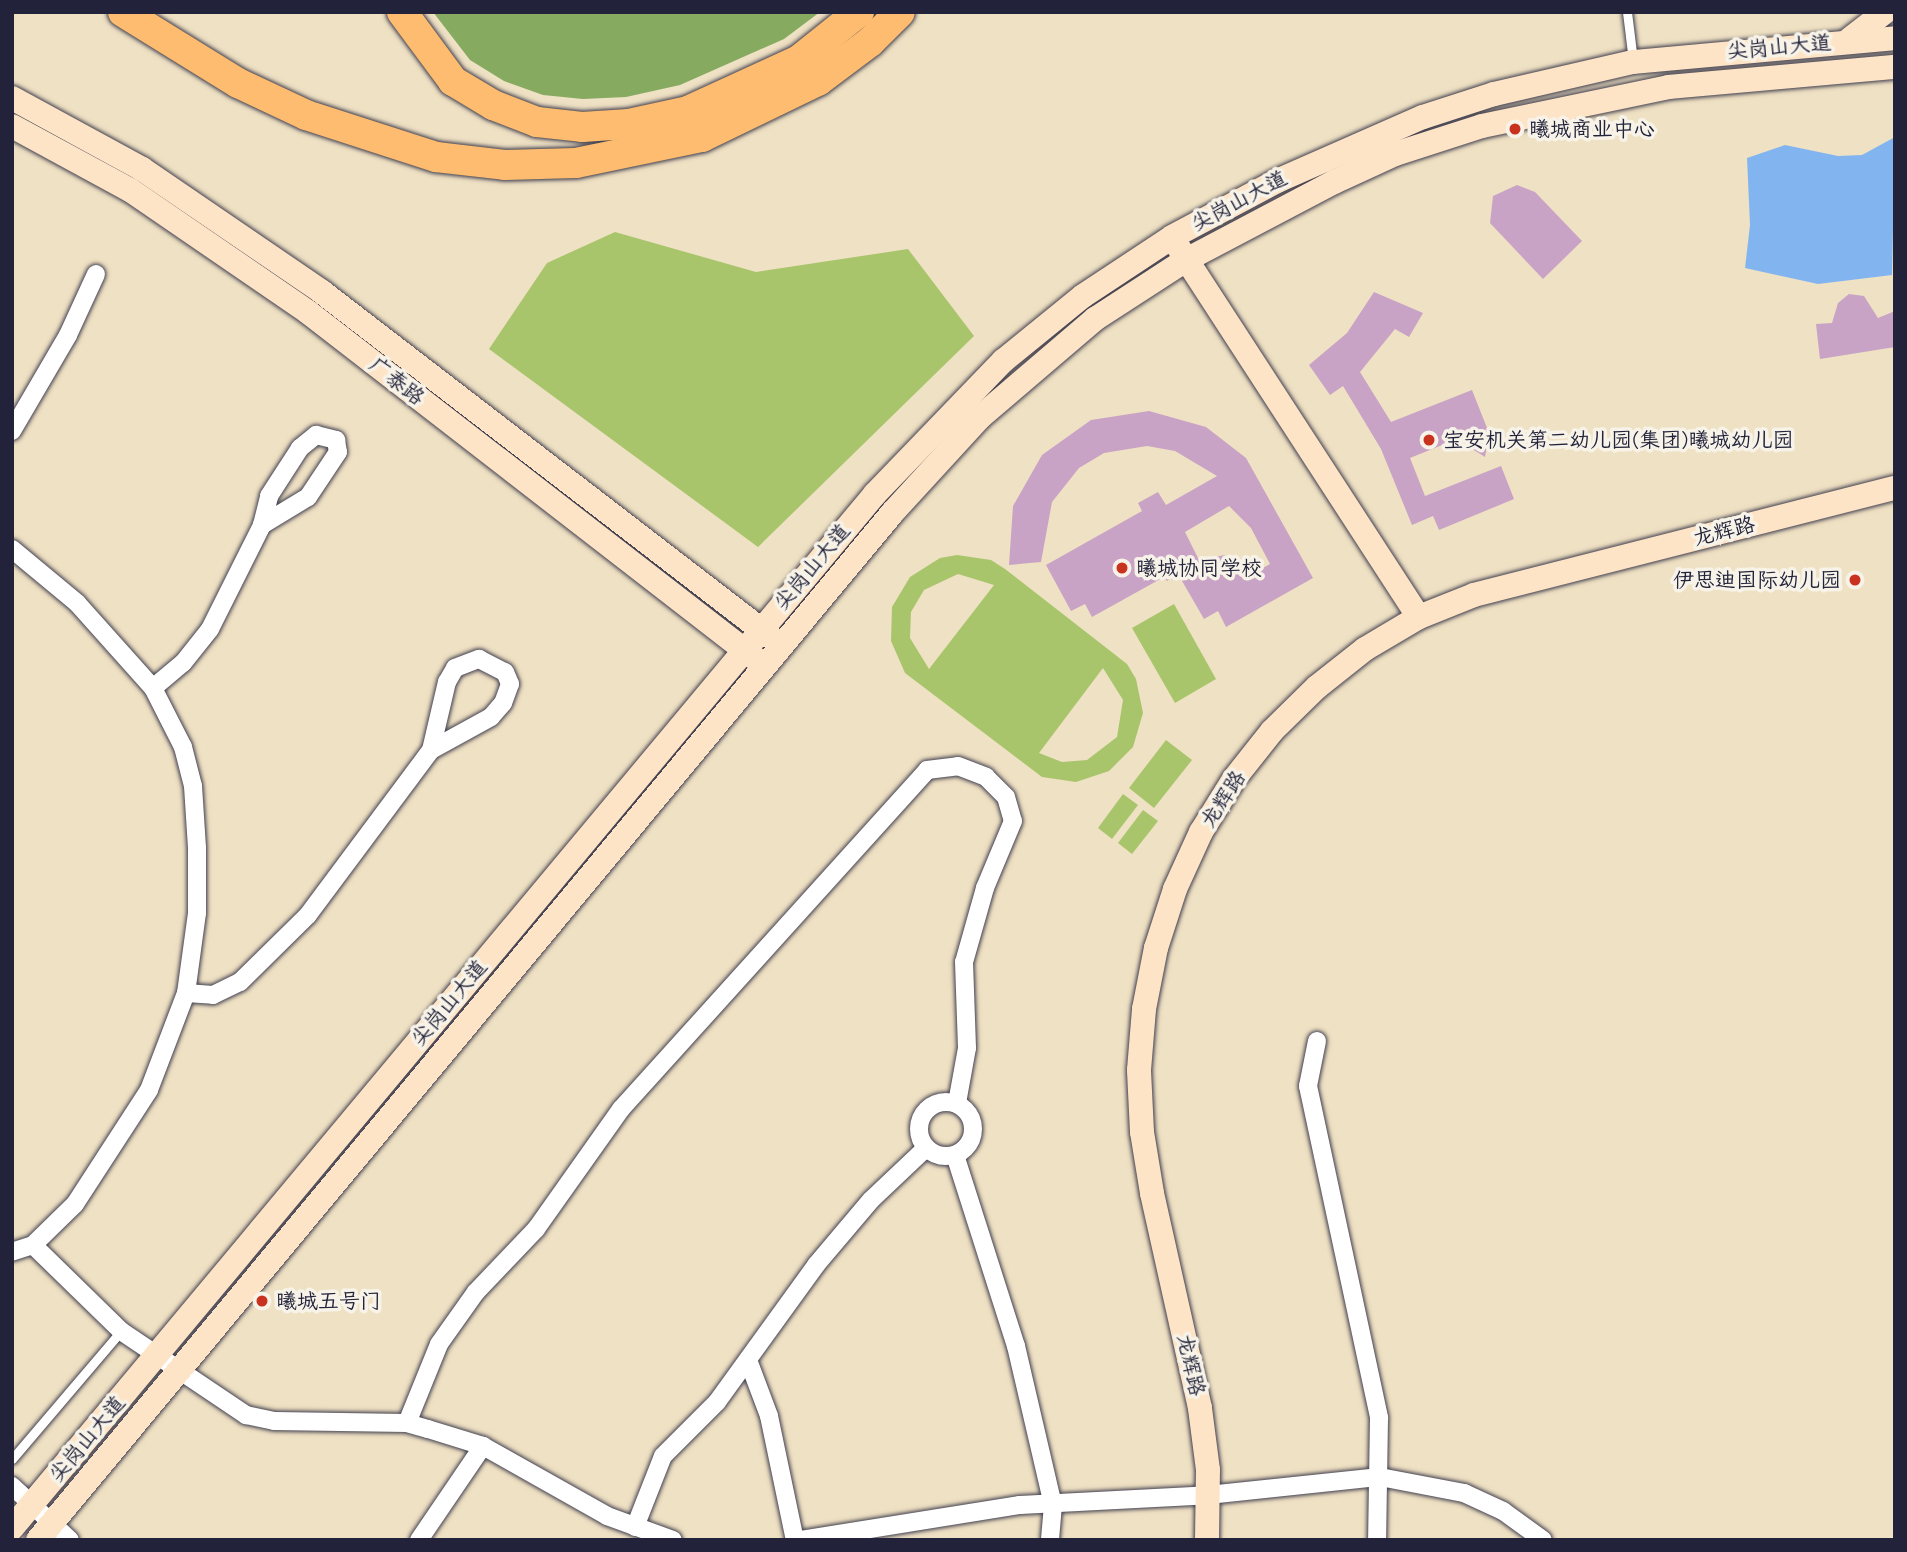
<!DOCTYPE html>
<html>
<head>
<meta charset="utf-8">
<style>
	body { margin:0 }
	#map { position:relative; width:1907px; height:1552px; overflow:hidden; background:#efe1c3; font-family:"Comic Neue","LXGW WenKai TC",sans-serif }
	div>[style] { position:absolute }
	.green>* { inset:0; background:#a9c56c }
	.forest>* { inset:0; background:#86aa60 }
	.water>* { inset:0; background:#82b5ef }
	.building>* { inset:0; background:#c8a3c5 }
	.roads { filter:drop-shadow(0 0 2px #413f4f) drop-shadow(0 0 2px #413f4f) }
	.lane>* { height:9px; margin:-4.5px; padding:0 4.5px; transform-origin:4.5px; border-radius:4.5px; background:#fff }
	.street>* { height:18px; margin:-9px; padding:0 9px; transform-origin:9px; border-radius:9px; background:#fff }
	.street>.ring { margin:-9px; padding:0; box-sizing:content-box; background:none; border:18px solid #fff; border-radius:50% }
	.secondary>* { height:24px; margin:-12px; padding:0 12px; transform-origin:12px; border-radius:12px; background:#fee4c6 }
	.highway>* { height:30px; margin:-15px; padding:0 15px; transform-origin:15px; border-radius:15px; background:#fdbc70 }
	.dots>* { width:19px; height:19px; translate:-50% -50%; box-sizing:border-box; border:4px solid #f7f3e8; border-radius:50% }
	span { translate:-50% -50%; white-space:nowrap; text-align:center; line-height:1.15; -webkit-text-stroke:7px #f7f3e8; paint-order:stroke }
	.street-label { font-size:21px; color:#22223b }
	.poi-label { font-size:21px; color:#22223b }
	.left { translate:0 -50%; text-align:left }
	.right { translate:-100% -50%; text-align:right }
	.frame { position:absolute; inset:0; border:14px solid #22223b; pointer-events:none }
</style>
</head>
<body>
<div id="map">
	<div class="green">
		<i style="clip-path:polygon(615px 232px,756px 272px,908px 249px,974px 336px,758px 547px,489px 349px,547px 263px)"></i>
		<i style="clip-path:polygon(evenodd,957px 555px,991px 560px,1005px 569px,1127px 664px,1136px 679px,1143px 713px,1133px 747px,1109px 771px,1076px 782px,1042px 777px,905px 673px,891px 641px,892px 607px,910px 577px,940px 558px,957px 555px,958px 574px,994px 585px,929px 669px,910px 638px,911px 612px,924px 590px,958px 574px,957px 555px,1103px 668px,1123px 700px,1117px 737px,1087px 760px,1062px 762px,1039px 753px,1103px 668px)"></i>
		<i style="clip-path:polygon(1174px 604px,1216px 679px,1175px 703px,1132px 628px)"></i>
		<i style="clip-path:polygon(1166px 740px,1192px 760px,1154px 808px,1129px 788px)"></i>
		<i style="clip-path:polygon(1123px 794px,1138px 805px,1112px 839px,1098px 828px)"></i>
		<i style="clip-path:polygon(1143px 810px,1158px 821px,1132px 854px,1118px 843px)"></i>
	</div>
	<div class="forest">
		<i style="clip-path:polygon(433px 12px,820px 12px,784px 39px,680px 85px,626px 97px,583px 99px,543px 95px,504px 81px,470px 60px)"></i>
	</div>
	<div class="water">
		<i style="clip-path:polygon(1895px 137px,1892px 275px,1818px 284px,1745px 268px,1750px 225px,1747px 158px,1785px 145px,1838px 156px,1862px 155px)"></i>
	</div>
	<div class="building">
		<i style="clip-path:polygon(1517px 185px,1535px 192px,1582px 241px,1543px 279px,1490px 223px,1493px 196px)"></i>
		<i style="clip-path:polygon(1374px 292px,1423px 313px,1409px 337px,1395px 329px,1360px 372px,1391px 422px,1472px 390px,1489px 433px,1485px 457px,1469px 447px,1462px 437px,1410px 458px,1425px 496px,1501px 466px,1514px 499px,1439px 530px,1433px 516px,1412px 525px,1381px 449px,1343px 386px,1330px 395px,1309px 365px,1347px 333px)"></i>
		<i style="clip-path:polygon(1849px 294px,1864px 296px,1878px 318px,1895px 311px,1895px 347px,1820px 359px,1816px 324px,1832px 323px,1838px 303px)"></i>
		<i style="clip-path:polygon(evenodd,1149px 411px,1206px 427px,1246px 458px,1313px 578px,1226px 627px,1218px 611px,1204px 619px,1178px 574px,1167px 581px,1164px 577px,1092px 617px,1085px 604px,1071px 611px,1046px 565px,1142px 511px,1138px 503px,1158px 492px,1166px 505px,1217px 476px,1175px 451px,1147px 446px,1104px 453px,1079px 468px,1052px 502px,1041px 562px,1009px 565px,1013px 506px,1042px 455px,1091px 420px,1149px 411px,1229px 506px,1251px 528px,1270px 564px,1243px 579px,1225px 555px,1199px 560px,1185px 532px,1229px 506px)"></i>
	</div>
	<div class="roads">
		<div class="lane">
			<i style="left:1627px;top:12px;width:49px;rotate:83deg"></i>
			<i style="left:12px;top:1459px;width:168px;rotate:-49.6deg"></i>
		</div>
		<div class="street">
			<i style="left:12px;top:431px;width:111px;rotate:-59.7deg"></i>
			<i style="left:68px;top:335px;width:67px;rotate:-65.3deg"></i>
			<i style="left:12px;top:549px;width:85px;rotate:39.7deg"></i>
			<i style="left:77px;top:603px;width:114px;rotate:48.2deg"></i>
			<i style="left:153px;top:688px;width:66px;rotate:63deg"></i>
			<i style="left:183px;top:747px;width:40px;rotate:75.6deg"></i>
			<i style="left:193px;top:786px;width:62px;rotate:86.3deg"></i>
			<i style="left:197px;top:848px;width:65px;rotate:90deg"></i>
			<i style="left:197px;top:913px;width:81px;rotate:97.8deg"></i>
			<i style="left:186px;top:993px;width:104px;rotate:110.9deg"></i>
			<i style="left:149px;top:1090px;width:136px;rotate:123deg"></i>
			<i style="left:75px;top:1204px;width:59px;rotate:135.7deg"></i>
			<i style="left:33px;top:1245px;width:22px;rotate:162deg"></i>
			<i style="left:153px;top:688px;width:39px;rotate:-40deg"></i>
			<i style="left:183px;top:663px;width:43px;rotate:-51.5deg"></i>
			<i style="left:210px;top:629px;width:116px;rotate:-63.4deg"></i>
			<i style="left:262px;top:525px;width:30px;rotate:-76deg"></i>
			<i style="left:269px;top:496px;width:57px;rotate:-57.1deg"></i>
			<i style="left:300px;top:448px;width:21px;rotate:-39deg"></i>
			<i style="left:316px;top:435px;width:21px;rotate:14deg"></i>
			<i style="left:336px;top:440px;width:12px;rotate:81deg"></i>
			<i style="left:338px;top:452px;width:54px;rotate:123.7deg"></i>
			<i style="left:308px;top:497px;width:54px;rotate:148.7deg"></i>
			<i style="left:186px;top:993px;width:27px;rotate:4deg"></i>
			<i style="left:213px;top:995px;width:30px;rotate:-26deg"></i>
			<i style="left:240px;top:982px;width:95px;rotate:-44.6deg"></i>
			<i style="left:308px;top:915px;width:206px;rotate:-53.3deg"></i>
			<i style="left:431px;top:750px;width:70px;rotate:-76.8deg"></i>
			<i style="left:447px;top:682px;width:16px;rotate:-60deg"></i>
			<i style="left:455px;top:668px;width:26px;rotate:-21deg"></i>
			<i style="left:479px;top:659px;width:29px;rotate:27deg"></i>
			<i style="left:505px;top:672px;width:13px;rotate:67deg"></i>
			<i style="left:510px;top:684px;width:20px;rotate:110deg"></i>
			<i style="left:503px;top:703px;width:18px;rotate:131deg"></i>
			<i style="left:491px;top:717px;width:68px;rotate:151.2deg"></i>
			<i style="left:1317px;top:1041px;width:46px;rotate:101.3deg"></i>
			<i style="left:1308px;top:1086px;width:340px;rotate:77.9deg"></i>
			<i style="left:1379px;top:1418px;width:122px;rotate:90.9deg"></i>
			<i class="ring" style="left:919px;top:1102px;width:36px;height:36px"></i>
			<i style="left:955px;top:1155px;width:201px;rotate:72.3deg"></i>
			<i style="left:1016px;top:1346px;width:163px;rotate:76.9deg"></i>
			<i style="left:1053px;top:1505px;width:35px;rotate:95deg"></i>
			<i style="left:33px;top:1245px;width:123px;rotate:44.3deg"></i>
			<i style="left:121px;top:1331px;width:151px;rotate:33.9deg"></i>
			<i style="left:246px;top:1415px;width:29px;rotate:12deg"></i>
			<i style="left:274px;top:1421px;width:133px;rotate:0.9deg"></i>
			<i style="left:407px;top:1423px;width:22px;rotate:16deg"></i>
			<i style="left:428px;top:1429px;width:58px;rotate:17.2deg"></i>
			<i style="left:483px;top:1446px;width:142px;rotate:29.4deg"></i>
			<i style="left:607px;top:1516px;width:70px;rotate:20deg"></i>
			<i style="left:748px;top:1360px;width:60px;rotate:69.4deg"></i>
			<i style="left:769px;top:1416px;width:127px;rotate:78.2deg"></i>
			<i style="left:407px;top:1423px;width:85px;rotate:-67.9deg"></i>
			<i style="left:439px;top:1344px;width:64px;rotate:-54.6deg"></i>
			<i style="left:476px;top:1292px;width:87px;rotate:-46.4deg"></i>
			<i style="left:536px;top:1229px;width:147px;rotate:-54.7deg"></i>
			<i style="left:621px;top:1109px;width:457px;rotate:-47.9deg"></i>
			<i style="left:927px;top:770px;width:31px;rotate:-7deg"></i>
			<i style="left:958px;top:766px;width:30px;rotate:21deg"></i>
			<i style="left:986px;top:777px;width:28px;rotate:45deg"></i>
			<i style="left:1006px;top:797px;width:25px;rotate:74deg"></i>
			<i style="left:1013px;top:821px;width:73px;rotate:112.7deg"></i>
			<i style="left:985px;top:888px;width:77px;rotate:105.8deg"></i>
			<i style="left:964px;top:962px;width:86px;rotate:88deg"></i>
			<i style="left:967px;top:1048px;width:56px;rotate:100.3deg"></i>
			<i style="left:12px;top:1486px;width:79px;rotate:43deg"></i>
			<i style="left:635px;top:1527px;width:76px;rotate:-68.5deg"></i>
			<i style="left:663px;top:1456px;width:76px;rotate:-45deg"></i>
			<i style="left:717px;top:1402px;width:169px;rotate:-54.1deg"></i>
			<i style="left:816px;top:1265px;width:85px;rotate:-49.8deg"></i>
			<i style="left:871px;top:1200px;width:76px;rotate:-43.4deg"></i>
			<i style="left:419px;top:1540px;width:114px;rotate:-55.8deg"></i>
			<i style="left:801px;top:1540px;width:222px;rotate:-9.1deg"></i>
			<i style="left:1020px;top:1505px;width:188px;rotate:-3deg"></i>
			<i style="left:1208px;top:1495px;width:173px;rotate:-6deg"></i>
			<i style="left:1380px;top:1477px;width:86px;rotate:10.8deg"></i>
			<i style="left:1464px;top:1493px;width:43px;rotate:24.8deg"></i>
			<i style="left:1503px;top:1511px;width:49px;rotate:35.9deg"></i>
		</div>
		<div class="secondary">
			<i style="left:1850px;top:39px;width:44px;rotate:-37.6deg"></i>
			<i style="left:12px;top:98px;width:148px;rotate:28.6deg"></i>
			<i style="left:142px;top:169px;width:218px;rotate:34.3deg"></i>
			<i style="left:322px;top:292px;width:568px;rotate:37.56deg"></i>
			<i style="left:12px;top:126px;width:134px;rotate:28.5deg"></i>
			<i style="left:130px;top:190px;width:216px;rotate:34.4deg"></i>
			<i style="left:308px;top:312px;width:567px;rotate:37.76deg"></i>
			<i style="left:1179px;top:248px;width:440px;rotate:57deg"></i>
			<i style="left:12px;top:1528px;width:1347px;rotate:-50.15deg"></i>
			<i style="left:875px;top:494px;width:185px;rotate:-46.1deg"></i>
			<i style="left:1003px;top:361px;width:103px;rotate:-39.1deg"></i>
			<i style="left:1083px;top:296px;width:107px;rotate:-33.5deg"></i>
			<i style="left:1172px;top:237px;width:119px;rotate:-28.1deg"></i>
			<i style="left:1277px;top:181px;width:159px;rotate:-23.7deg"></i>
			<i style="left:1423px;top:117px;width:75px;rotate:-17.9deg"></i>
			<i style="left:1494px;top:94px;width:143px;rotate:-13deg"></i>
			<i style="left:1633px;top:62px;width:263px;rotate:-5.2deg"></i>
			<i style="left:38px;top:1540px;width:1337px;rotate:-50.25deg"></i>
			<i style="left:893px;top:512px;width:127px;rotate:-47.5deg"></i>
			<i style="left:979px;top:418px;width:153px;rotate:-40.5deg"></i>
			<i style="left:1095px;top:319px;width:108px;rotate:-33deg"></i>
			<i style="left:1186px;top:260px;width:167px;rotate:-27.8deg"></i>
			<i style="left:1334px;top:182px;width:67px;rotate:-24.7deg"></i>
			<i style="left:1395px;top:154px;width:91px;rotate:-17.8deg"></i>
			<i style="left:1482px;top:126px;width:191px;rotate:-11.8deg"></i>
			<i style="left:1669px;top:87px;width:227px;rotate:-5.1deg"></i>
			<i style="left:1207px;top:1540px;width:70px;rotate:-89.2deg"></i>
			<i style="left:1208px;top:1470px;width:63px;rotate:-97.4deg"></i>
			<i style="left:1200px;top:1408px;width:220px;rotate:-102.6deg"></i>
			<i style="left:1152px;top:1193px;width:62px;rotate:-99.3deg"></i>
			<i style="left:1142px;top:1132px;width:62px;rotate:-92.8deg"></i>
			<i style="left:1139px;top:1070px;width:61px;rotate:-85.3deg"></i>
			<i style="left:1144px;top:1009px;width:62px;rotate:-78.9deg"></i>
			<i style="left:1156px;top:948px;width:62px;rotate:-72.1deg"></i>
			<i style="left:1175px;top:889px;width:63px;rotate:-65.5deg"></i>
			<i style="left:1201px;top:832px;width:62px;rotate:-58.1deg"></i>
			<i style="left:1234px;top:779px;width:61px;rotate:-51.6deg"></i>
			<i style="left:1272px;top:731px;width:63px;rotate:-44.4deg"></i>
			<i style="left:1317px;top:687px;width:61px;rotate:-38.4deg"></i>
			<i style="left:1365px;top:649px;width:63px;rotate:-30.7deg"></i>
			<i style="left:1419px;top:617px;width:59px;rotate:-21.8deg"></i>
			<i style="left:1474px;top:595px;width:434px;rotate:-14.3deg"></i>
		</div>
		<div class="highway">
			<i style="left:123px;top:12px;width:135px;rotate:31.7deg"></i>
			<i style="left:238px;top:83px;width:75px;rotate:25.2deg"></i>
			<i style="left:306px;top:115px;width:137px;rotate:17.9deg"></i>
			<i style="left:436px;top:157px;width:69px;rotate:6.6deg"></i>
			<i style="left:505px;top:165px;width:71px;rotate:-1.6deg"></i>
			<i style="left:576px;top:163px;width:129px;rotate:-11.7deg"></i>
			<i style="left:702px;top:137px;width:129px;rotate:-25.8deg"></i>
			<i style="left:818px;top:81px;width:65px;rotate:-36.9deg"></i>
			<i style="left:870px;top:42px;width:42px;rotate:-45deg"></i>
			<i style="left:402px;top:12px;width:86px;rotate:53.5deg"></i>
			<i style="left:453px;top:81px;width:47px;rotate:31deg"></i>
			<i style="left:493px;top:105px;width:47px;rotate:21.1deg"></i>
			<i style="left:537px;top:122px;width:45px;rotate:6.3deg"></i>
			<i style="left:582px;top:127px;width:47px;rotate:-3.7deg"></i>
			<i style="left:629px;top:124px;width:60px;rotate:-12.4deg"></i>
			<i style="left:688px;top:111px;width:122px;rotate:-24.7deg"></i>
			<i style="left:799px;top:60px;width:77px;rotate:-38.7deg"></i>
		</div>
	</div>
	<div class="dots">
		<i style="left:1515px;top:129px;background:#c8321e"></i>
		<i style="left:1429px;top:440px;background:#c8321e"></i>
		<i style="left:1122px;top:568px;background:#c8321e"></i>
		<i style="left:1855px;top:580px;background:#c8321e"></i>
		<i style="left:262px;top:1301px;background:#c8321e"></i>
	</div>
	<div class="street-label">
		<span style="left:1779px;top:47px;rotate:-5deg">尖岗山大道</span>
		<span style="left:1239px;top:201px;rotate:-28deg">尖岗山大道</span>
		<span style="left:397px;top:381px;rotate:38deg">广泰路</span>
		<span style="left:1724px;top:531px;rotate:-14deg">龙辉路</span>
		<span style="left:812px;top:567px;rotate:-50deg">尖岗山大道</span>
		<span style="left:1223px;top:799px;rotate:-57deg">龙辉路</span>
		<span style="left:449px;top:1003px;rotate:-50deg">尖岗山大道</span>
		<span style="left:1191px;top:1365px;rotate:77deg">龙辉路</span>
		<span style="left:87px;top:1439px;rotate:-50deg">尖岗山大道</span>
	</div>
	<div class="poi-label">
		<span class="left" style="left:1529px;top:129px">曦城商业中心</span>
		<span class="left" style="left:1443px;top:440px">宝安机关第二幼儿园(集团)曦城幼儿园</span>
		<span class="left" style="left:1136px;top:568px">曦城协同学校</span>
		<span class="right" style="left:1841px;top:580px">伊思迪国际幼儿园</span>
		<span class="left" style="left:276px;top:1301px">曦城五号门</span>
	</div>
	<div class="frame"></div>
</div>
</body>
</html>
